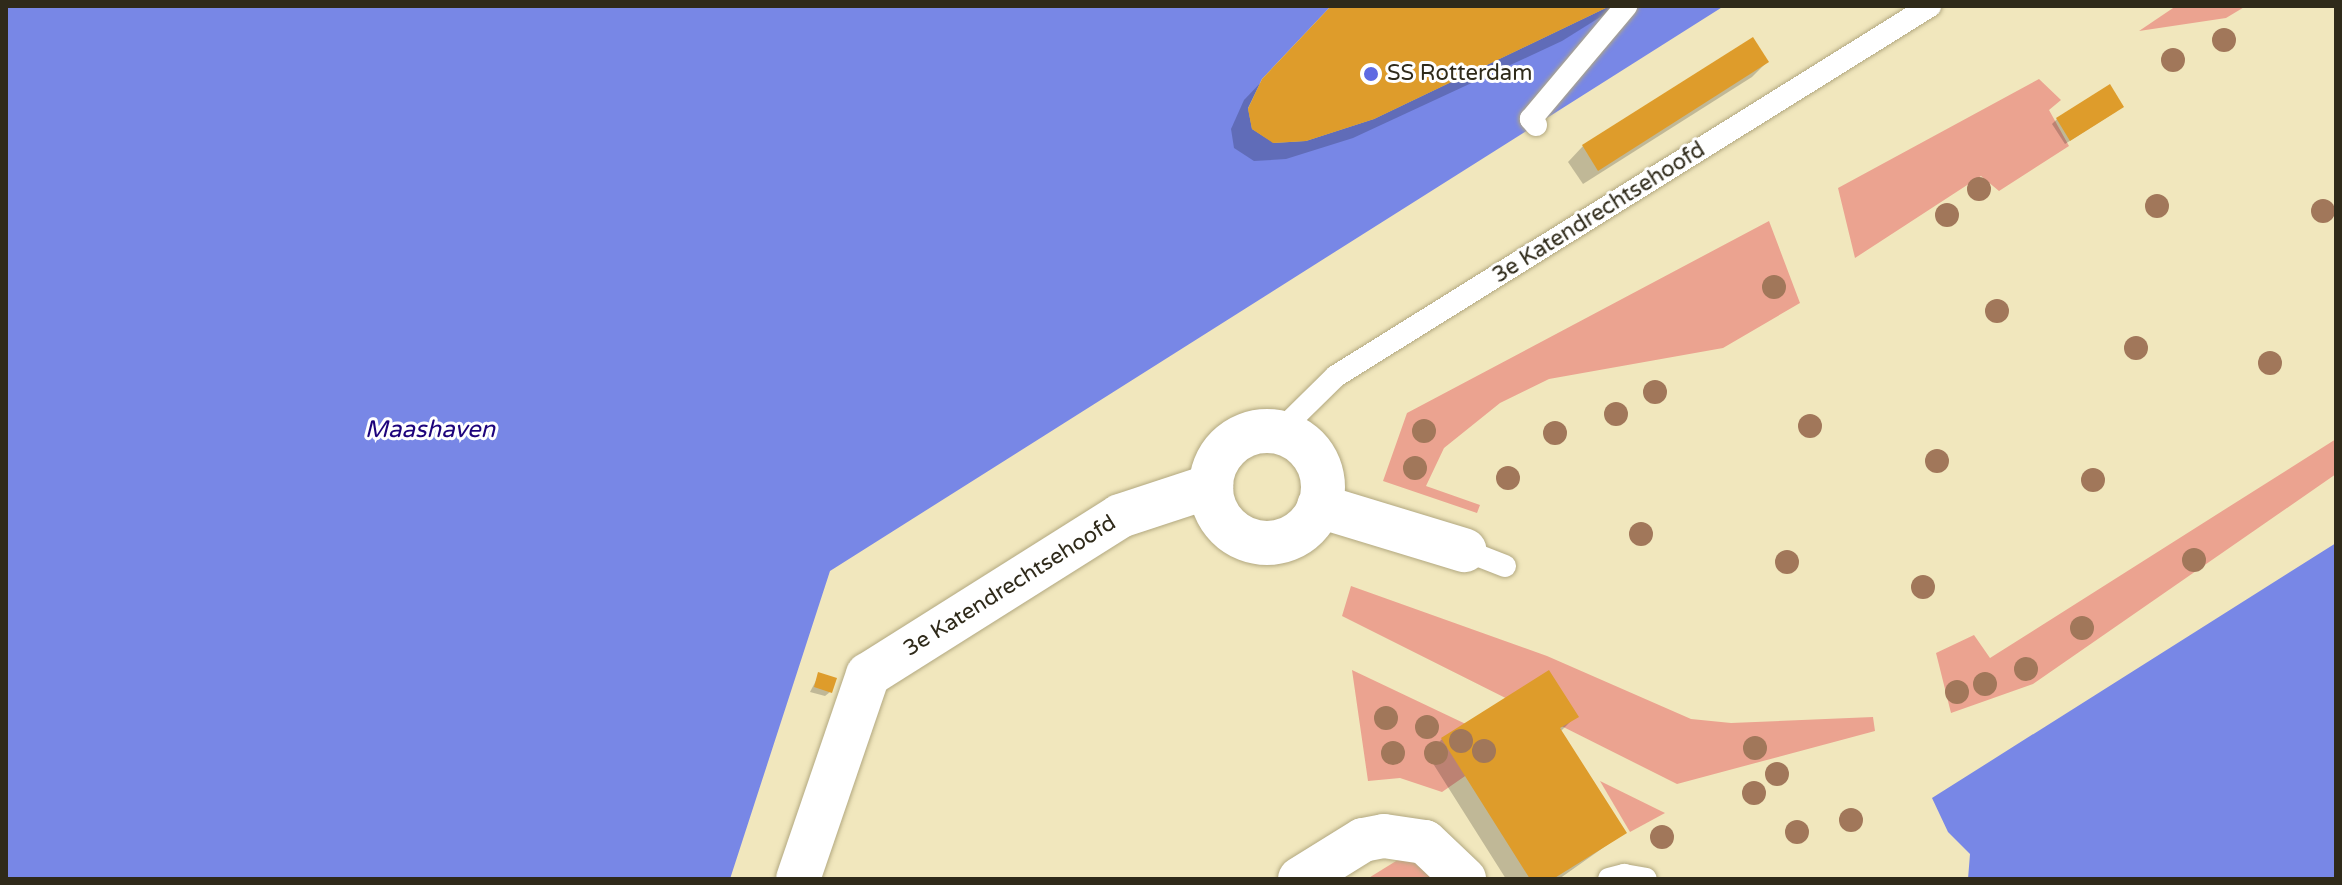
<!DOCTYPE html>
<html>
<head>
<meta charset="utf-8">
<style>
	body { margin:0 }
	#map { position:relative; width:2342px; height:885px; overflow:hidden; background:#f1e7bd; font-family:"Varela Round",sans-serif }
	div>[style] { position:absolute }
	.green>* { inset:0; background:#eba390 }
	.water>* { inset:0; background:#7887e6 }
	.shadow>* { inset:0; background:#0003 }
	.building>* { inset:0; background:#de9c2b }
	.roads { filter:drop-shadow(0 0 2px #b2a880) drop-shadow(0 0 2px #b2a880) }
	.service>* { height:22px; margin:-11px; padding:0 11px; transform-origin:11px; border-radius:11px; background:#fff }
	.minor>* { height:44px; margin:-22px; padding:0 22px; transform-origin:22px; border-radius:22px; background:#fff }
	.minor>.ring { margin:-22px; padding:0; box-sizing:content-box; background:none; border:44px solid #fff; border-radius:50% }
	.trees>* { width:24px; height:24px; margin:-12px; border-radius:50%; background:#a1775a }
	.dots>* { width:22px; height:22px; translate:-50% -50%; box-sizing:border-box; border:4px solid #fff; border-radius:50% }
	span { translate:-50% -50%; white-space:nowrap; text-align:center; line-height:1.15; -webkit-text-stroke:6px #fff; paint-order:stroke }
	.poi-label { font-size:22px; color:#2f2a1a }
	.left { translate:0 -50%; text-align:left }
	.street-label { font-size:22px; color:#2f2a1a }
	.water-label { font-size:24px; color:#1d037b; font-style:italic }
	.frame { position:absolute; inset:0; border:8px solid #2f2a1a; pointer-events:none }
</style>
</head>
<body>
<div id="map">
	<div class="green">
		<i style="clip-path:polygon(2176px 6px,2246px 6px,2226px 18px,2139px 31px)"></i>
		<i style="clip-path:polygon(2039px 79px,2061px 100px,2049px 110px,2069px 146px,1999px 191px,1981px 176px,1855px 258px,1838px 188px)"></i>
		<i style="clip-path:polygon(1769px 221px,1800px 303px,1723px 348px,1549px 379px,1500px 403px,1444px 448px,1426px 486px,1480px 505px,1477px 513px,1383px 481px,1407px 413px)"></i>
		<i style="clip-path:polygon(2336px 439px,2336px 474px,2033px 684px,1951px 713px,1936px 653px,1974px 635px,1990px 658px)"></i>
		<i style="clip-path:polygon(1351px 586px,1547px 656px,1691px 719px,1731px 723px,1873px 717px,1875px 731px,1677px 784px,1342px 616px)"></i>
		<i style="clip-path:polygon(1352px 670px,1510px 745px,1442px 792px,1400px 778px,1368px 781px)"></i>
		<i style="clip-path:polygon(1600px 781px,1665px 813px,1630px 832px)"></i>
		<i style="clip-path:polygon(1409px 853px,1444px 879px,1367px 879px)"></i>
	</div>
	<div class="water">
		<i style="clip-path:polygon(6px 6px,1331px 6px,1262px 79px,1248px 108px,1252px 129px,1274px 143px,1306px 141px,1374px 119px,1610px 6px,1724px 6px,830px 571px,730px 879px,6px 879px)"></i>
		<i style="clip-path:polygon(2336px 543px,2336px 879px,1968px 879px,1970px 854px,1948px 832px,1932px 798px)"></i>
	</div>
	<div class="shadow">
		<i style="clip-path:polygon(1334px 6px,1618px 6px,1562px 41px,1353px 138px,1286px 159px,1254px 161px,1234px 148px,1231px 129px,1244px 100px)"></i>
		<i style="clip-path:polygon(1767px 62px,1752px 77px,1583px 184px,1568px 162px,1583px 146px)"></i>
		<i style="clip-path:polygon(2117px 111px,2065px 144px,2052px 124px,2057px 119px)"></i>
		<i style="clip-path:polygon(819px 675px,830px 692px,825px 696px,810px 692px)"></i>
		<i style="clip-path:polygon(1576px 716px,1560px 732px,1624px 833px,1559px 879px,1506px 879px,1427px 754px,1442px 739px)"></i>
	</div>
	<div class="building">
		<i style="clip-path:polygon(1331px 6px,1610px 6px,1374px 119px,1306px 141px,1273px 143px,1252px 129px,1248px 109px,1262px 79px)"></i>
		<i style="clip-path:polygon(1753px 37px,1769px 62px,1598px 171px,1582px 145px)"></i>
		<i style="clip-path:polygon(2110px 84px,2124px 107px,2070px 141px,2056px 118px)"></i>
		<i style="clip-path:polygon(1549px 670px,1579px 717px,1560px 728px,1627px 833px,1553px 879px,1530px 879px,1441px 738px)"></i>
		<i style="clip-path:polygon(818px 672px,837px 678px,832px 693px,814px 687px)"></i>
	</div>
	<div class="roads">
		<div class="service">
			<i style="left:1536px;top:125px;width:8px;rotate:-130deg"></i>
			<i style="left:1531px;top:119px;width:148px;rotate:-49.9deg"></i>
			<i style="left:1279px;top:432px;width:80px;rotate:-44.5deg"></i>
			<i style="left:1336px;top:376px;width:700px;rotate:-31.92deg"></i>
			<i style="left:1464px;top:550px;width:44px;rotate:21.3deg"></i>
			<i style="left:1609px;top:879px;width:16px;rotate:-15deg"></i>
			<i style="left:1624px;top:875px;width:22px;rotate:10deg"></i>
		</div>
		<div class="minor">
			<i class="ring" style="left:1211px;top:431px;width:68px;height:68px"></i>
			<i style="left:1319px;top:506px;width:152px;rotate:16.9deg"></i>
			<i style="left:798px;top:879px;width:216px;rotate:-71.1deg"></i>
			<i style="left:868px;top:675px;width:298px;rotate:-32.2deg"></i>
			<i style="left:1120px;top:516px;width:96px;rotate:-18.2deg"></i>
			<i style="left:1300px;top:879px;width:74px;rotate:-31.8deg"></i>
			<i style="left:1363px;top:840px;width:21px;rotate:-11deg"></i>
			<i style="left:1384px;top:836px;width:41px;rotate:8.3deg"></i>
			<i style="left:1425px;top:842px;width:54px;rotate:43.5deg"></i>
		</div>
	</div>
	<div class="trees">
		<i style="left:2224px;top:40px"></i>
		<i style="left:2173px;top:60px"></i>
		<i style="left:1979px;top:189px"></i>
		<i style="left:2157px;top:206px"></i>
		<i style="left:2323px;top:211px"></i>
		<i style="left:1947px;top:215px"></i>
		<i style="left:1774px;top:287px"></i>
		<i style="left:1997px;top:311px"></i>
		<i style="left:2136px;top:348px"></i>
		<i style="left:2270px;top:363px"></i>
		<i style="left:1655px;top:392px"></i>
		<i style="left:1616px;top:414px"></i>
		<i style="left:1810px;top:426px"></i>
		<i style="left:1424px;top:431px"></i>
		<i style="left:1555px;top:433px"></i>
		<i style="left:1937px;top:461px"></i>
		<i style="left:1415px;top:468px"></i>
		<i style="left:1508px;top:478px"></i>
		<i style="left:2093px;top:480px"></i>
		<i style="left:1641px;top:534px"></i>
		<i style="left:2194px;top:560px"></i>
		<i style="left:1787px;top:562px"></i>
		<i style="left:1923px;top:587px"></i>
		<i style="left:2082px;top:628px"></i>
		<i style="left:2026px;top:669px"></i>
		<i style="left:1985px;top:684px"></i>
		<i style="left:1957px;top:692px"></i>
		<i style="left:1386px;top:718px"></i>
		<i style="left:1427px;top:727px"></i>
		<i style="left:1461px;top:741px"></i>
		<i style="left:1755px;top:748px"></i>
		<i style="left:1484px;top:751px"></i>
		<i style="left:1393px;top:753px"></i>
		<i style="left:1436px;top:753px"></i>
		<i style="left:1777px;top:774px"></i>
		<i style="left:1754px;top:793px"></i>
		<i style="left:1851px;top:820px"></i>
		<i style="left:1797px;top:832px"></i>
		<i style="left:1662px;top:837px"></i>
	</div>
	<div class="dots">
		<i style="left:1371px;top:74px;background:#5f6ae2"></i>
	</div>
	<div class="poi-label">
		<span class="left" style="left:1387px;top:74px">SS Rotterdam</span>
	</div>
	<div class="street-label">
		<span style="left:1599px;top:213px;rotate:-32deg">3e Katendrechtsehoofd</span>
		<span style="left:1010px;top:586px;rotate:-32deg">3e Katendrechtsehoofd</span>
	</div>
	<div class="water-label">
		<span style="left:430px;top:430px">Maashaven</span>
	</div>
	<div class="frame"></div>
</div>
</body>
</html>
